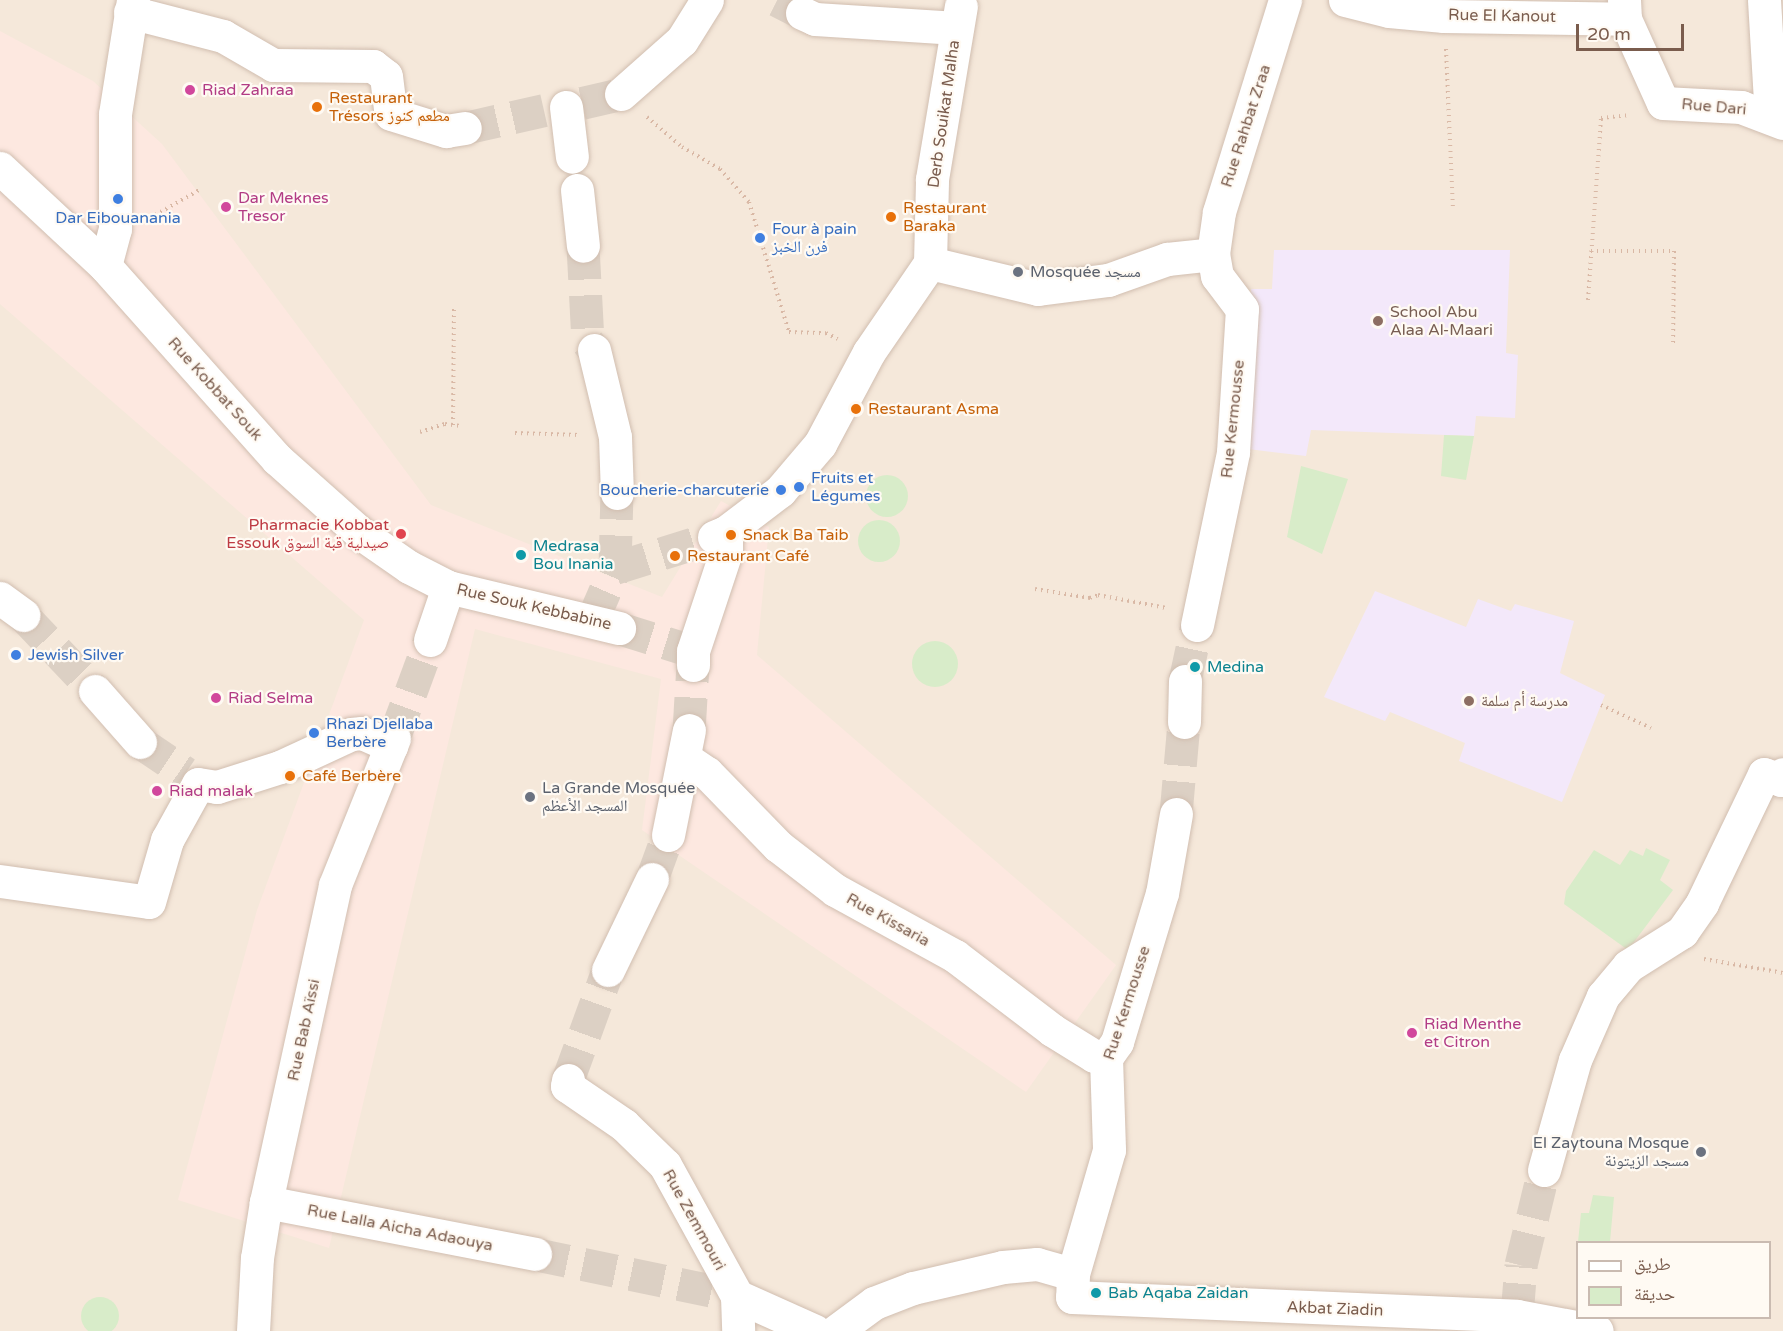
<!DOCTYPE html>
<html>
<head>
<meta charset="utf-8">
<style>
	body { margin:0 }
	#map { position:relative; width:1783px; height:1331px; overflow:hidden; background:#fdf6ec; font-family:"Varela Round","Noto Naskh Arabic",sans-serif }
	div>[style] { position:absolute }
	.residential>* { inset:0; background:#f5e8da }
	.commercial>* { inset:0; background:#fde8e0 }
	.education>* { inset:0; background:#f3e8fa }
	.green>* { inset:0; background:#d8ecc9 }
	.round { border-radius:50% }
	.street-tunnel>* { height:33px; margin-top:-16.5px; transform-origin:0; background:repeating-linear-gradient(90deg,#dcd0c4 0 33px,transparent 0 49px) }
	.path>* { height:4px; margin-top:-2px; transform-origin:0; background:repeating-linear-gradient(90deg,#d9b8a5 0 1.5px,transparent 0 6px) }
	.roads { filter:drop-shadow(0 0 2px #d1beb0) drop-shadow(0 0 2px #d1beb0) }
	.street>* { height:33px; margin:-16.5px; padding:0 16.5px; transform-origin:16.5px; border-radius:16.5px; background:#fff }
	.dots>* { width:16px; height:16px; translate:-50% -50%; box-sizing:border-box; border:3px solid #fffaf3; border-radius:50% }
	span { translate:-50% -50%; white-space:nowrap; text-align:center; line-height:1.15; -webkit-text-stroke:4.5px #fffaf3; paint-order:stroke }
	.street-label { font-size:16px; color:#7a5c4d }
	.hotel-label { font-size:16px; color:#b23c85 }
	.left { translate:0 -50%; text-align:left }
	.food-label { font-size:16px; color:#c56008 }
	.shop-label { font-size:16px; color:#366cbe }
	.right { translate:-100% -50%; text-align:right }
	.worship-label { font-size:16px; color:#5b616d }
	.education-label { font-size:16px; color:#785e54 }
	.health-label { font-size:16px; color:#be3a42 }
	.culture-label { font-size:16px; color:#0d838f }
	.legend { position:absolute; left:1576px; top:1241px; width:195px; height:78px; box-sizing:border-box; background:#fffaf3; border:2px solid #cabbb1; margin:0; padding:8px 10px; list-style:none; font-size:18px; color:#7a5c4d }
	.legend li { display:flex; align-items:center; gap:12px; height:30px }
	.legend b { width:30px; border:2px solid #cabbb1 }
	.scale { position:absolute; left:1576px; top:24px; width:108px; height:27px; box-sizing:border-box; border:3px solid #7a5c4d; border-top:0; padding-left:8px; font-size:18px; line-height:21px; white-space:nowrap; color:#7a5c4d; -webkit-text-stroke:4px #fffaf3; paint-order:stroke }
</style>
</head>
<body>
<div id="map">
	<div class="residential">
		<i style="clip-path:polygon(evenodd,0 0,1783px 0,1783px 1331px,0 1331px,0 0,1578px 1242px,1770px 1242px,1770px 1318px,1578px 1318px,1578px 1242px)"></i>
	</div>
	<div class="commercial">
		<i style="clip-path:polygon(0 31px,93px 81px,162px 144px,431px 505px,662px 597px,721px 501px,769px 527px,757px 655px,1116px 965px,1026px 1092px,642px 830px,661px 679px,475px 629px,329px 1248px,178px 1200px,257px 910px,364px 620px,0 304px)"></i>
	</div>
	<div class="education">
		<i style="clip-path:polygon(1274px 250px,1510px 250px,1506px 353px,1518px 355px,1515px 418px,1476px 416px,1474px 436px,1311px 430px,1306px 456px,1240px 448px,1251px 289px,1272px 289px)"></i>
		<i style="clip-path:polygon(1375px 591px,1466px 627px,1478px 599px,1511px 611px,1515px 604px,1574px 621px,1560px 673px,1605px 695px,1562px 802px,1459px 761px,1465px 743px,1390px 712px,1385px 721px,1324px 697px)"></i>
	</div>
	<div class="green">
		<i style="clip-path:polygon(1444px 435px,1474px 436px,1466px 480px,1441px 476px)"></i>
		<i style="clip-path:polygon(1301px 466px,1348px 479px,1322px 554px,1287px 537px)"></i>
		<i class="round" style="left:866px;top:475px;width:42px;height:42px"></i>
		<i class="round" style="left:858px;top:520px;width:42px;height:42px"></i>
		<i class="round" style="left:912px;top:641px;width:46px;height:46px"></i>
		<i style="clip-path:polygon(1646px 848px,1670px 860px,1660px 880px,1673px 890px,1628px 950px,1564px 904px,1566px 891px,1594px 850px,1620px 865px,1630px 850px,1643px 856px)"></i>
		<i style="clip-path:polygon(1593px 1195px,1614px 1197px,1610px 1242px,1578px 1242px,1581px 1213px,1589px 1213px)"></i>
		<i class="round" style="left:81px;top:1297px;width:38px;height:38px"></i>
	</div>
	<div class="street-tunnel">
		<i style="left:777px;top:0;width:28px;rotate:27deg"></i>
		<i style="left:582px;top:103px;width:40px;rotate:-13deg"></i>
		<i style="left:465px;top:128px;width:81px;rotate:-12.8deg"></i>
		<i style="left:583px;top:246px;width:96px;rotate:87deg"></i>
		<i style="left:588px;top:342px;width:10px;rotate:53deg"></i>
		<i style="left:615px;top:568px;width:104px;rotate:-17.4deg"></i>
		<i style="left:23px;top:615px;width:105px;rotate:46.5deg"></i>
		<i style="left:592px;top:621px;width:58px;rotate:-66.5deg"></i>
		<i style="left:615px;top:568px;width:75px;rotate:-88.5deg"></i>
		<i style="left:619px;top:628px;width:77px;rotate:17.3deg"></i>
		<i style="left:1185px;top:681px;width:57px;rotate:-77.9deg"></i>
		<i style="left:689px;top:730px;width:65px;rotate:-86.5deg"></i>
		<i style="left:394px;top:738px;width:104px;rotate:-69.8deg"></i>
		<i style="left:140px;top:742px;width:55px;rotate:34deg"></i>
		<i style="left:1176px;top:814px;width:92px;rotate:-85deg"></i>
		<i style="left:652px;top:879px;width:47px;rotate:-70deg"></i>
		<i style="left:568px;top:1080px;width:117px;rotate:-70deg"></i>
		<i style="left:535px;top:1254px;width:206px;rotate:11.7deg"></i>
		<i style="left:1517px;top:1316px;width:51px;rotate:-85.5deg"></i>
		<i style="left:1521px;top:1265px;width:98px;rotate:-76.4deg"></i>
	</div>
	<div class="path">
		<i style="left:1446px;top:49px;width:161px;rotate:87.5deg"></i>
		<i style="left:647px;top:117px;width:46px;rotate:40.6deg"></i>
		<i style="left:682px;top:147px;width:44px;rotate:30.1deg"></i>
		<i style="left:720px;top:169px;width:44px;rotate:48.7deg"></i>
		<i style="left:749px;top:202px;width:136px;rotate:72.9deg"></i>
		<i style="left:789px;top:332px;width:37px;rotate:2deg"></i>
		<i style="left:826px;top:333px;width:13px;rotate:27deg"></i>
		<i style="left:150px;top:218px;width:59px;rotate:-29.6deg"></i>
		<i style="left:1591px;top:251px;width:83px"></i>
		<i style="left:1674px;top:251px;width:92px;rotate:90.6deg"></i>
		<i style="left:1588px;top:300px;width:182px;rotate:-85.9deg"></i>
		<i style="left:1601px;top:118px;width:30px;rotate:-6deg"></i>
		<i style="left:453px;top:425px;width:116px;rotate:-89.5deg"></i>
		<i style="left:420px;top:432px;width:26px;rotate:-18deg"></i>
		<i style="left:445px;top:424px;width:16px;rotate:7deg"></i>
		<i style="left:515px;top:433px;width:65px;rotate:1.8deg"></i>
		<i style="left:1035px;top:589px;width:56px;rotate:9.3deg"></i>
		<i style="left:1090px;top:598px;width:9px;rotate:-21deg"></i>
		<i style="left:1098px;top:595px;width:70px;rotate:10.7deg"></i>
		<i style="left:1601px;top:705px;width:55px;rotate:24.7deg"></i>
		<i style="left:1704px;top:959px;width:80px;rotate:10deg"></i>
	</div>
	<div class="roads">
		<div class="street">
			<i style="left:1345px;top:0;width:45px;rotate:14deg"></i>
			<i style="left:1389px;top:11px;width:55px;rotate:5.2deg"></i>
			<i style="left:1444px;top:16px;width:181px;rotate:0.9deg"></i>
			<i style="left:1624px;top:0;width:19px;rotate:87deg"></i>
			<i style="left:1625px;top:19px;width:92px;rotate:65.7deg"></i>
			<i style="left:1663px;top:103px;width:78px;rotate:2.9deg"></i>
			<i style="left:1741px;top:107px;width:45px;rotate:20.9deg"></i>
			<i style="left:1764px;top:0;width:117px;rotate:86.6deg"></i>
			<i style="left:130px;top:12px;width:96px;rotate:14.5deg"></i>
			<i style="left:223px;top:36px;width:58px;rotate:30.1deg"></i>
			<i style="left:273px;top:65px;width:100px;rotate:0.6deg"></i>
			<i style="left:373px;top:66px;width:16px;rotate:38deg"></i>
			<i style="left:386px;top:76px;width:38px;rotate:83deg"></i>
			<i style="left:391px;top:114px;width:58px;rotate:17.2deg"></i>
			<i style="left:446px;top:131px;width:19px;rotate:-9deg"></i>
			<i style="left:802px;top:13px;width:14px;rotate:25deg"></i>
			<i style="left:815px;top:19px;width:142px;rotate:3.6deg"></i>
			<i style="left:621px;top:94px;width:81px;rotate:-41.5deg"></i>
			<i style="left:682px;top:40px;width:47px;rotate:-58deg"></i>
			<i style="left:566px;top:107px;width:50px;rotate:83.2deg"></i>
			<i style="left:0;top:168px;width:144px;rotate:43deg"></i>
			<i style="left:105px;top:266px;width:259px;rotate:48.3deg"></i>
			<i style="left:277px;top:459px;width:111px;rotate:41.7deg"></i>
			<i style="left:360px;top:533px;width:60px;rotate:34.8deg"></i>
			<i style="left:409px;top:567px;width:44px;rotate:27.1deg"></i>
			<i style="left:448px;top:587px;width:176px;rotate:13.5deg"></i>
			<i style="left:577px;top:190px;width:56px;rotate:83.9deg"></i>
			<i style="left:930px;top:263px;width:111px;rotate:13.5deg"></i>
			<i style="left:1038px;top:289px;width:71px;rotate:-7.3deg"></i>
			<i style="left:1108px;top:280px;width:63px;rotate:-19.6deg"></i>
			<i style="left:1167px;top:259px;width:46px;rotate:-6.2deg"></i>
			<i style="left:105px;top:266px;width:38px;rotate:-75deg"></i>
			<i style="left:115px;top:229px;width:115px;rotate:-90deg"></i>
			<i style="left:115px;top:114px;width:115px;rotate:-81deg"></i>
			<i style="left:594px;top:350px;width:89px;rotate:76.4deg"></i>
			<i style="left:615px;top:437px;width:56px;rotate:88deg"></i>
			<i style="left:714px;top:537px;width:13px;rotate:-23deg"></i>
			<i style="left:726px;top:532px;width:68px;rotate:-37.2deg"></i>
			<i style="left:780px;top:491px;width:62px;rotate:-49.6deg"></i>
			<i style="left:820px;top:444px;width:104px;rotate:-62deg"></i>
			<i style="left:869px;top:352px;width:108px;rotate:-55.6deg"></i>
			<i style="left:930px;top:263px;width:84px;rotate:-88.6deg"></i>
			<i style="left:932px;top:179px;width:175px;rotate:-80.5deg"></i>
			<i style="left:0;top:598px;width:29px;rotate:36deg"></i>
			<i style="left:1197px;top:625px;width:177px;rotate:-78.2deg"></i>
			<i style="left:1233px;top:452px;width:143px;rotate:-86.4deg"></i>
			<i style="left:1242px;top:309px;width:41px;rotate:-127.1deg"></i>
			<i style="left:1217px;top:276px;width:22px;rotate:-100deg"></i>
			<i style="left:1213px;top:254px;width:42px;rotate:-81.9deg"></i>
			<i style="left:1219px;top:212px;width:222px;rotate:-72.7deg"></i>
			<i style="left:430px;top:640px;width:56px;rotate:-71.2deg"></i>
			<i style="left:693px;top:665px;width:14px;rotate:-90deg"></i>
			<i style="left:693px;top:651px;width:104px;rotate:-71.6deg"></i>
			<i style="left:726px;top:552px;width:20px;rotate:-90deg"></i>
			<i style="left:95px;top:691px;width:68px;rotate:48.6deg"></i>
			<i style="left:1184px;top:722px;width:41px;rotate:-88.6deg"></i>
			<i style="left:686px;top:759px;width:25px;rotate:34deg"></i>
			<i style="left:707px;top:773px;width:102px;rotate:45.8deg"></i>
			<i style="left:778px;top:846px;width:72px;rotate:37.7deg"></i>
			<i style="left:835px;top:890px;width:137px;rotate:28.8deg"></i>
			<i style="left:955px;top:956px;width:122px;rotate:37.3deg"></i>
			<i style="left:1052px;top:1030px;width:49px;rotate:31.8deg"></i>
			<i style="left:1094px;top:1056px;width:12px;rotate:9deg"></i>
			<i style="left:198px;top:784px;width:19px;rotate:9deg"></i>
			<i style="left:217px;top:787px;width:66px;rotate:-17.6deg"></i>
			<i style="left:280px;top:767px;width:78px;rotate:-24.9deg"></i>
			<i style="left:351px;top:734px;width:11px;rotate:-5deg"></i>
			<i style="left:362px;top:733px;width:32px;rotate:24deg"></i>
			<i style="left:1176px;top:814px;width:80px;rotate:100deg"></i>
			<i style="left:1162px;top:893px;width:156px;rotate:106.8deg"></i>
			<i style="left:1117px;top:1042px;width:19px;rotate:125deg"></i>
			<i style="left:1106px;top:1058px;width:92px;rotate:88.1deg"></i>
			<i style="left:1109px;top:1150px;width:129px;rotate:106.2deg"></i>
			<i style="left:1073px;top:1274px;width:23px;rotate:92deg"></i>
			<i style="left:1072px;top:1297px;width:445px;rotate:2.4deg"></i>
			<i style="left:1517px;top:1316px;width:81px;rotate:10.6deg"></i>
			<i style="left:668px;top:835px;width:107px;rotate:-78.7deg"></i>
			<i style="left:0;top:881px;width:150px;rotate:8deg"></i>
			<i style="left:149px;top:902px;width:65px;rotate:-73.8deg"></i>
			<i style="left:167px;top:840px;width:64px;rotate:-61deg"></i>
			<i style="left:608px;top:970px;width:101px;rotate:-64.2deg"></i>
			<i style="left:568px;top:1080px;width:6px;rotate:99deg"></i>
			<i style="left:567px;top:1086px;width:69px;rotate:34.4deg"></i>
			<i style="left:624px;top:1125px;width:57px;rotate:44.3deg"></i>
			<i style="left:665px;top:1165px;width:149px;rotate:61.2deg"></i>
			<i style="left:737px;top:1296px;width:35px;rotate:88deg"></i>
			<i style="left:1544px;top:1170px;width:114px;rotate:-74.3deg"></i>
			<i style="left:1575px;top:1060px;width:70px;rotate:-66.4deg"></i>
			<i style="left:1603px;top:996px;width:39px;rotate:-50deg"></i>
			<i style="left:1628px;top:966px;width:64px;rotate:-32.2deg"></i>
			<i style="left:1682px;top:932px;width:35px;rotate:-55deg"></i>
			<i style="left:1702px;top:903px;width:143px;rotate:-64.3deg"></i>
			<i style="left:1764px;top:774px;width:18px;rotate:19deg"></i>
			<i style="left:1781px;top:780px;width:6px;rotate:-72deg"></i>
			<i style="left:266px;top:1202px;width:274px;rotate:10.9deg"></i>
			<i style="left:737px;top:1296px;width:85px;rotate:24.2deg"></i>
			<i style="left:253px;top:1331px;width:73px;rotate:-86.9deg"></i>
			<i style="left:257px;top:1258px;width:57px;rotate:-80.9deg"></i>
			<i style="left:266px;top:1202px;width:324px;rotate:-77.7deg"></i>
			<i style="left:335px;top:885px;width:158px;rotate:-68.1deg"></i>
			<i style="left:836px;top:1331px;width:47px;rotate:-36.4deg"></i>
			<i style="left:874px;top:1303px;width:42px;rotate:-21deg"></i>
			<i style="left:913px;top:1288px;width:92px;rotate:-13.1deg"></i>
			<i style="left:1003px;top:1267px;width:34px;rotate:-5deg"></i>
			<i style="left:1037px;top:1264px;width:37px;rotate:16deg"></i>
		</div>
	</div>
	<div class="dots">
		<i style="left:190px;top:90px;background:#d1479c"></i>
		<i style="left:317px;top:107px;background:#e8710a"></i>
		<i style="left:118px;top:199px;background:#3f7fe0"></i>
		<i style="left:226px;top:207px;background:#d1479c"></i>
		<i style="left:891px;top:217px;background:#e8710a"></i>
		<i style="left:760px;top:238px;background:#3f7fe0"></i>
		<i style="left:1018px;top:272px;background:#6b7280"></i>
		<i style="left:1378px;top:321px;background:#8d6e63"></i>
		<i style="left:856px;top:409px;background:#e8710a"></i>
		<i style="left:799px;top:487px;background:#3f7fe0"></i>
		<i style="left:781px;top:490px;background:#3f7fe0"></i>
		<i style="left:401px;top:534px;background:#e0444e"></i>
		<i style="left:731px;top:535px;background:#e8710a"></i>
		<i style="left:521px;top:555px;background:#0f9aa8"></i>
		<i style="left:675px;top:556px;background:#e8710a"></i>
		<i style="left:16px;top:655px;background:#3f7fe0"></i>
		<i style="left:1195px;top:667px;background:#0f9aa8"></i>
		<i style="left:216px;top:698px;background:#d1479c"></i>
		<i style="left:1469px;top:701px;background:#8d6e63"></i>
		<i style="left:314px;top:733px;background:#3f7fe0"></i>
		<i style="left:290px;top:776px;background:#e8710a"></i>
		<i style="left:157px;top:791px;background:#d1479c"></i>
		<i style="left:530px;top:797px;background:#6b7280"></i>
		<i style="left:1412px;top:1033px;background:#d1479c"></i>
		<i style="left:1701px;top:1152px;background:#6b7280"></i>
		<i style="left:1096px;top:1293px;background:#0f9aa8"></i>
	</div>
	<div class="street-label">
		<span style="left:1502px;top:16px;rotate:1deg">Rue El Kanout</span>
		<span style="left:1714px;top:107px;rotate:5deg">Rue Dari</span>
		<span style="left:944px;top:114px;rotate:-82deg">Derb Souikat Malha</span>
		<span style="left:1246px;top:126px;rotate:-72deg">Rue Rahbat Zraa</span>
		<span style="left:215px;top:389px;rotate:48deg">Rue Kobbat Souk</span>
		<span style="left:1233px;top:419px;rotate:-84deg">Rue Kermousse</span>
		<span style="left:534px;top:607px;rotate:13deg">Rue Souk Kebbabine</span>
		<span style="left:888px;top:920px;rotate:29deg">Rue Kissaria</span>
		<span style="left:1127px;top:1003px;rotate:-72deg">Rue Kermousse</span>
		<span style="left:304px;top:1030px;rotate:-78deg">Rue Bab Aïssi</span>
		<span style="left:694px;top:1220px;rotate:61deg">Rue Zemmouri</span>
		<span style="left:400px;top:1228px;rotate:11deg">Rue Lalla Aicha Adaouya</span>
		<span style="left:1335px;top:1309px;rotate:2deg">Akbat Ziadin</span>
	</div>
	<div class="hotel-label">
		<span class="left" style="left:202px;top:90px">Riad Zahraa</span>
		<span class="left" style="left:238px;top:207px">Dar Meknes<br>Tresor</span>
		<span class="left" style="left:228px;top:698px">Riad Selma</span>
		<span class="left" style="left:169px;top:791px">Riad malak</span>
		<span class="left" style="left:1424px;top:1033px">Riad Menthe<br>et Citron</span>
	</div>
	<div class="food-label">
		<span class="left" style="left:329px;top:107px">Restaurant<br>Trésors مطعم كنوز</span>
		<span class="left" style="left:903px;top:217px">Restaurant<br>Baraka</span>
		<span class="left" style="left:868px;top:409px">Restaurant Asma</span>
		<span class="left" style="left:743px;top:535px">Snack Ba Taib</span>
		<span class="left" style="left:687px;top:556px">Restaurant Café</span>
		<span class="left" style="left:302px;top:776px">Café Berbère</span>
	</div>
	<div class="shop-label">
		<span style="left:118px;top:218px">Dar Eibouanania</span>
		<span class="left" style="left:772px;top:238px">Four à pain<br>فرن الخبز</span>
		<span class="left" style="left:811px;top:487px">Fruits et<br>Légumes</span>
		<span class="right" style="left:769px;top:490px">Boucherie-charcuterie</span>
		<span class="left" style="left:28px;top:655px">Jewish Silver</span>
		<span class="left" style="left:326px;top:733px">Rhazi Djellaba<br>Berbère</span>
	</div>
	<div class="worship-label">
		<span class="left" style="left:1030px;top:272px">Mosquée مسجد</span>
		<span class="left" style="left:542px;top:797px">La Grande Mosquée<br>المسجد الأعظم</span>
		<span class="right" style="left:1689px;top:1152px">El Zaytouna Mosque<br>مسجد الزيتونة</span>
	</div>
	<div class="education-label">
		<span class="left" style="left:1390px;top:321px">School Abu<br>Alaa Al-Maari</span>
		<span class="left" style="left:1481px;top:701px">مدرسة أم سلمة</span>
	</div>
	<div class="health-label">
		<span class="right" style="left:389px;top:534px">Pharmacie Kobbat<br>Essouk صيدلية قبة السوق</span>
	</div>
	<div class="culture-label">
		<span class="left" style="left:533px;top:555px">Medrasa<br>Bou Inania</span>
		<span class="left" style="left:1207px;top:667px">Medina</span>
		<span class="left" style="left:1108px;top:1293px">Bab Aqaba Zaidan</span>
	</div>
	<ul class="legend">
	<li><b style="height:8px;background:#fff"></b>طريق</li>
	<li><b style="height:16px;background:#d8ecc9"></b>حديقة</li>
	</ul>
	<div class="scale">20 m</div>
</div>
</body>
</html>
